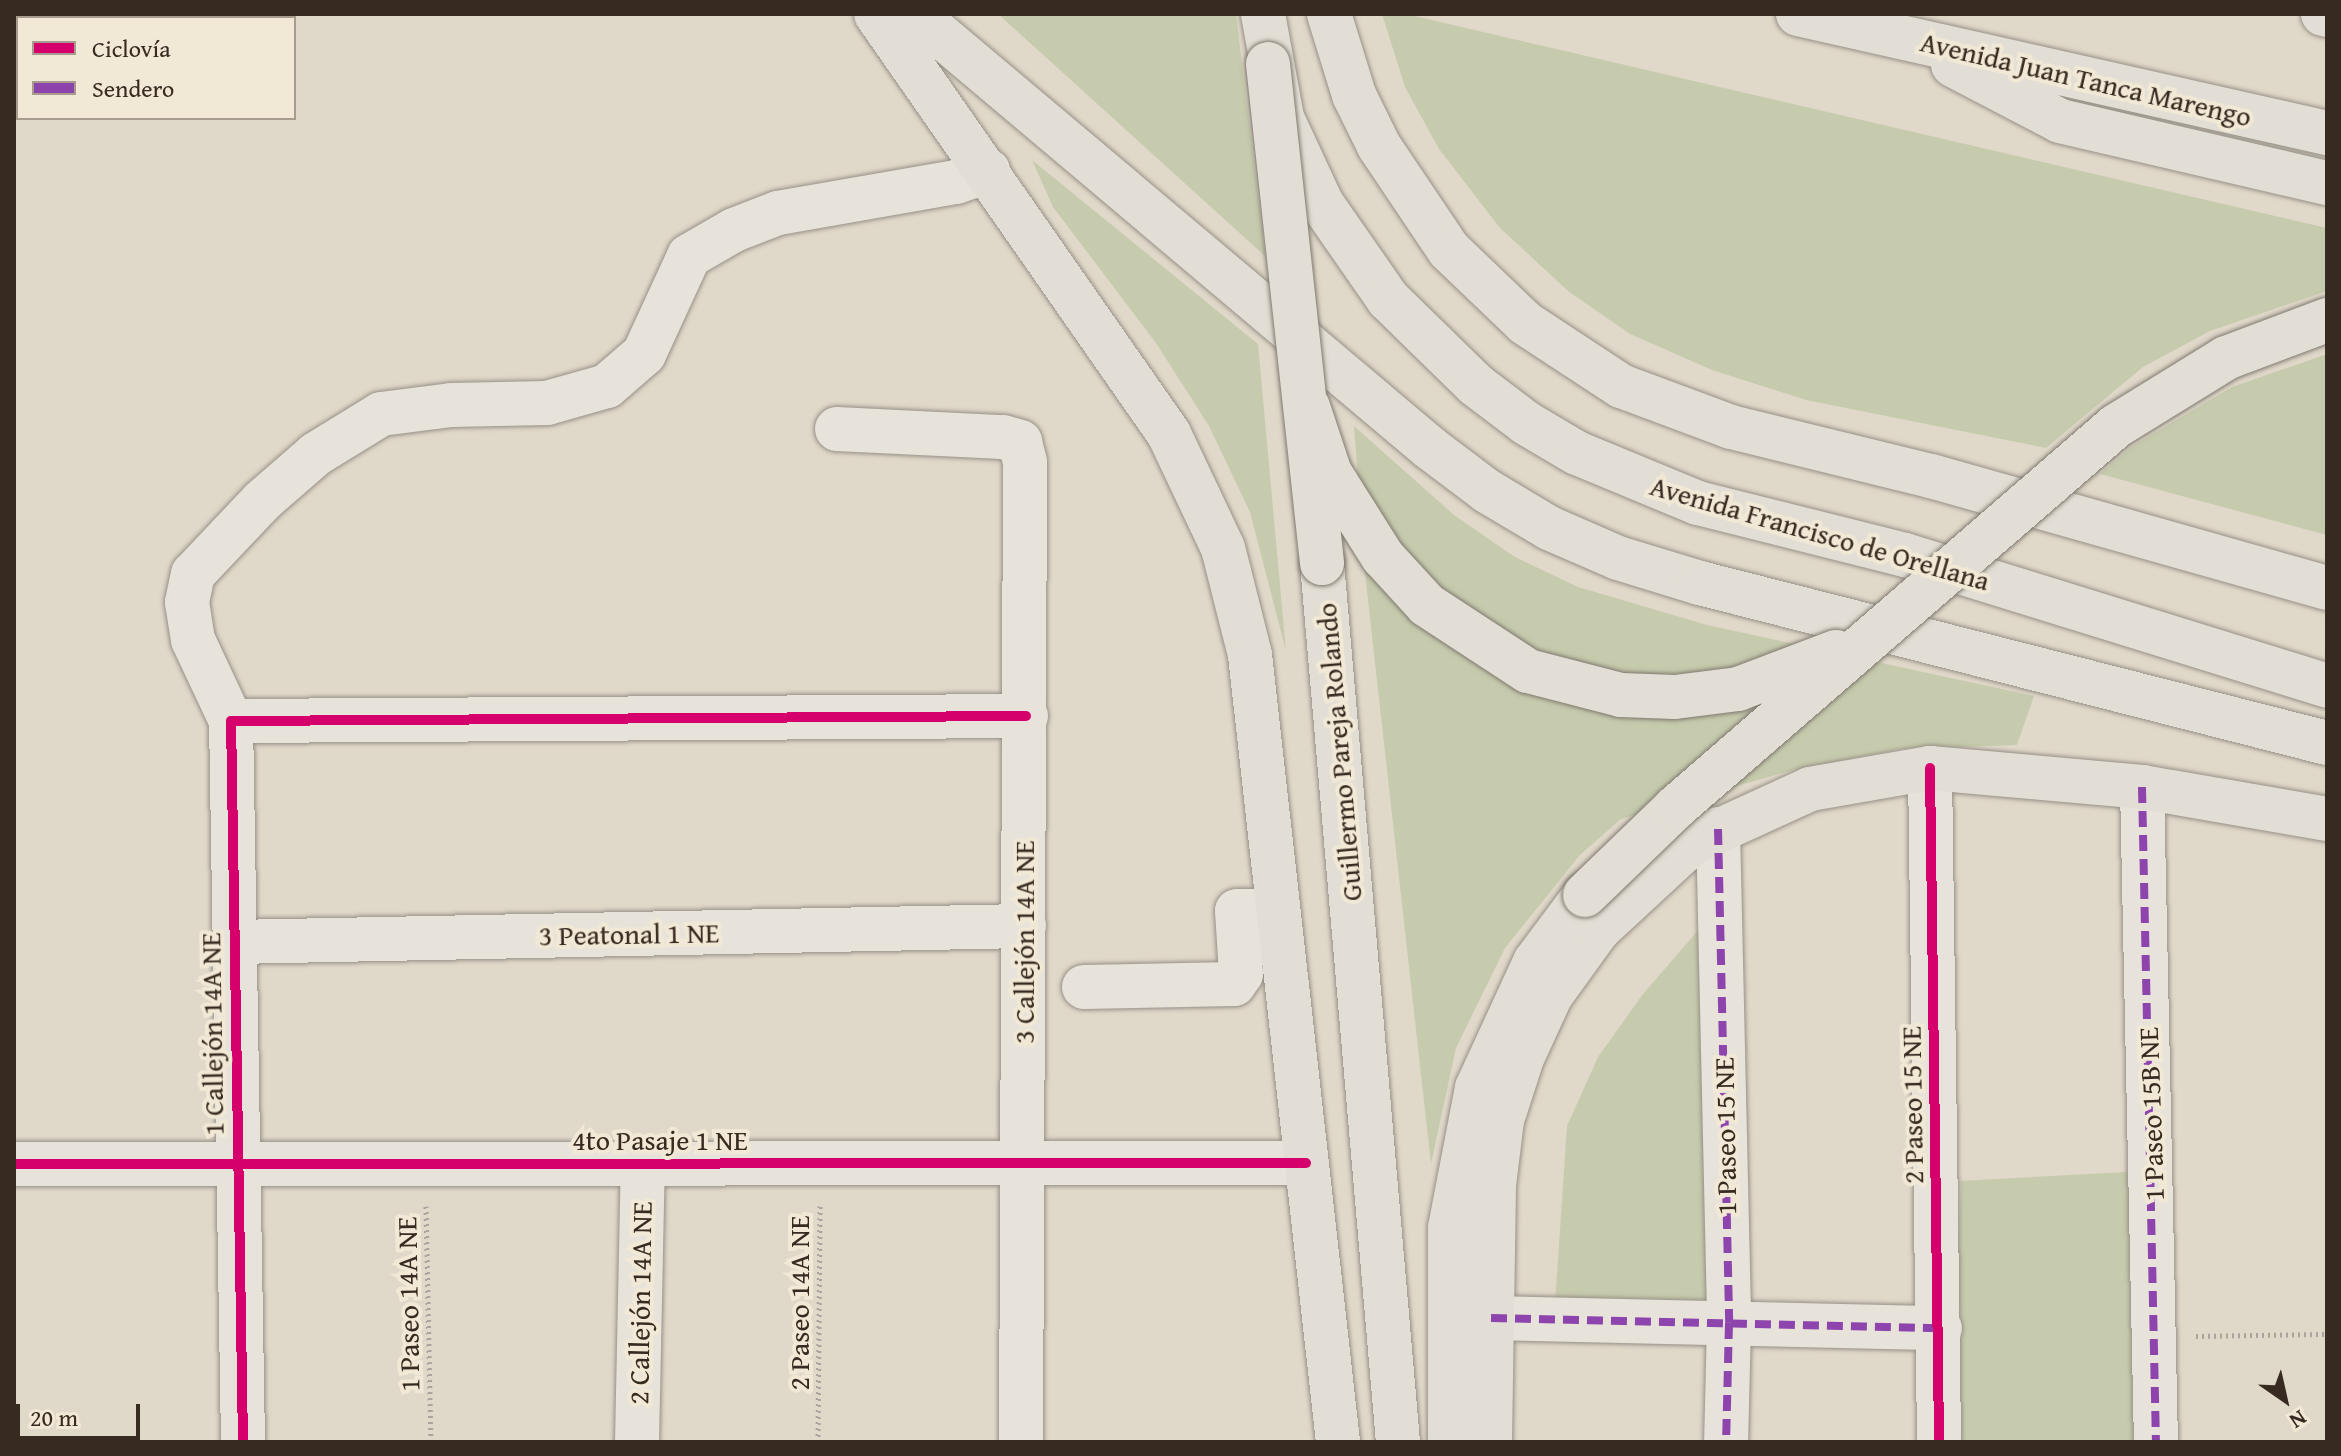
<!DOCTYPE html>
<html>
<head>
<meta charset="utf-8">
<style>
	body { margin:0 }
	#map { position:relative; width:2341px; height:1456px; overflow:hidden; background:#e0d8c9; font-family:"Gentium Book Plus",serif }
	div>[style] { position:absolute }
	.green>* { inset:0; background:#c7cbad }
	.path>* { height:5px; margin-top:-2.5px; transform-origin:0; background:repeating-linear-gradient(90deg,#a9a49d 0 2px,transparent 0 6px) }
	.roads { filter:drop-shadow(0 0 2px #979087) drop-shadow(0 0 2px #979087) }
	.minor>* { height:44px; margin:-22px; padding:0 22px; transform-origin:22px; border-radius:22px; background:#e7e3db }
	.major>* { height:44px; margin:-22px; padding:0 22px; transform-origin:22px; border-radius:22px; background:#e3ded5 }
	.bridges { filter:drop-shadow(0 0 2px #7f7970) drop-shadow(0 0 2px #7f7970) }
	.major-bridge>* { height:44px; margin:-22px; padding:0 22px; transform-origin:22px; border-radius:22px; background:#e3ded5 }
	.quiet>* { height:8px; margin-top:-4px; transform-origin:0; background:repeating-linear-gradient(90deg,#8e44ad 0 16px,transparent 0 24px) }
	.cycleway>* { height:10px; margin:-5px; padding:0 5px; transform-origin:5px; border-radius:5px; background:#d6006c }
	span { translate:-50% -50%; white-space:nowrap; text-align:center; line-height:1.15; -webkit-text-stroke:8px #f1e8d5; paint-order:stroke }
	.street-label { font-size:28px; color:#372a20 }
	.frame { position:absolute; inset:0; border:16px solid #372a20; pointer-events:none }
	.legend { position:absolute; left:16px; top:16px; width:280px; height:104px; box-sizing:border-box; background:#f1e8d5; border:2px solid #a79c8d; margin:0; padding:10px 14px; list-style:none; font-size:24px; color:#372a20 }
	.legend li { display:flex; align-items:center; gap:16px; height:40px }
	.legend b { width:40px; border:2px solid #a79c8d }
	.north { position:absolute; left:2245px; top:1360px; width:80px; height:80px; -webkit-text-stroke:6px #f1e8d5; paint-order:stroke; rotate:146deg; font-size:22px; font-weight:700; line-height:32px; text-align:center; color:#372a20 }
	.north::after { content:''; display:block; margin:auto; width:28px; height:36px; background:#372a20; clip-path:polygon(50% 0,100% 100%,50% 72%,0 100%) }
	.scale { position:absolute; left:16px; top:1404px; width:124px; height:36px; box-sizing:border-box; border:4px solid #372a20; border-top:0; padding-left:10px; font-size:24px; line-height:28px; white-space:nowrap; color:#372a20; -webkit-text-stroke:6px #f1e8d5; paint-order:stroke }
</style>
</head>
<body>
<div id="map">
	<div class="green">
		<i style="clip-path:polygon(998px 14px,1236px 14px,1265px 256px)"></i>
		<i style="clip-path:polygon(1382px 14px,1406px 14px,2327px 228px,2327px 291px,2210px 331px,2143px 367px,2046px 448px,1806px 400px,1712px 370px,1630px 334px,1568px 291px,1500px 228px,1439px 149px,1405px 87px)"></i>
		<i style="clip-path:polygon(1032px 160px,1258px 344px,1286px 651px,1250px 512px,1209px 426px,1156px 343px,1053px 207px)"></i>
		<i style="clip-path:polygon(2327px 354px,2327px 535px,2100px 474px,2131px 447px,2232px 387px)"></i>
		<i style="clip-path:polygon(1354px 426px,1454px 515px,1515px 557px,1578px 587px,1707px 625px,2034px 696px,2017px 745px,1901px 749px,1793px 770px,1621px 819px,1580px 855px,1505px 948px,1456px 1048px,1431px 1164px,1365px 573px)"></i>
		<i style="clip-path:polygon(1714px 912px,1713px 1301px,1555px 1303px,1567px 1126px,1598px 1057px,1643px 994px)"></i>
		<i style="clip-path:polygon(2144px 1171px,2146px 1442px,1950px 1442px,1961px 1181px)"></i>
	</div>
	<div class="path">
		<i style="left:426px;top:1206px;width:236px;rotate:88.8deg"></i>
		<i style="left:2196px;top:1336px;width:131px;rotate:-0.9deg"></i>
		<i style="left:818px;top:1442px;width:237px;rotate:-89.5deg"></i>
	</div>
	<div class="roads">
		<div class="minor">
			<i style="left:837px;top:429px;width:166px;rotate:2.8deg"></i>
			<i style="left:1003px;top:437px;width:18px;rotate:16deg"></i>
			<i style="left:1020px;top:442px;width:21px;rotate:76deg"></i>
			<i style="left:1025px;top:462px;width:980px;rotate:90.23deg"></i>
			<i style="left:231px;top:721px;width:795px;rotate:-0.36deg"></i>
			<i style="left:1930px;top:768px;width:674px;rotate:89.23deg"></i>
			<i style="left:2142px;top:787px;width:655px;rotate:88.78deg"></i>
			<i style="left:1718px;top:829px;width:494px;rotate:88.7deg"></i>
			<i style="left:1729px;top:1323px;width:119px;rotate:91.4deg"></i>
			<i style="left:234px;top:942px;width:790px;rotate:-1.16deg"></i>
			<i style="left:1084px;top:987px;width:150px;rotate:-1.1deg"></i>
			<i style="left:1234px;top:984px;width:12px;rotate:-55deg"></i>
			<i style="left:1241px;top:974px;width:63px;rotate:-93.6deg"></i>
			<i style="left:1237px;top:911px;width:41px"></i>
			<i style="left:14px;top:1164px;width:1292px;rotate:-0.04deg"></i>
			<i style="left:1491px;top:1318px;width:449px;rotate:1.3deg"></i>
			<i style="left:243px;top:1442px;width:721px;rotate:-90.95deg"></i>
			<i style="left:231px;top:721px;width:89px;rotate:-115.1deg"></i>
			<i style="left:193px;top:640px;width:38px;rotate:-99deg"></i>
			<i style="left:187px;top:602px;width:29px;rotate:-78deg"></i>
			<i style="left:193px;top:574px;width:100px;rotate:-46.6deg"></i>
			<i style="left:262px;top:501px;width:72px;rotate:-41deg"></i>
			<i style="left:316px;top:454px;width:76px;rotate:-31.6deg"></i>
			<i style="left:381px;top:414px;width:71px;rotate:-7.3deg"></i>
			<i style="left:451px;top:405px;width:96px;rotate:-1.2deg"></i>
			<i style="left:547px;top:403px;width:62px;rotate:-15.8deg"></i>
			<i style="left:607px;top:386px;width:49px;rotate:-40.9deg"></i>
			<i style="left:644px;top:354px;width:108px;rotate:-65.3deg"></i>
			<i style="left:689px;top:256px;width:52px;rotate:-30deg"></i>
			<i style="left:734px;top:230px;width:47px;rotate:-21.1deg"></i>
			<i style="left:778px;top:213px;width:181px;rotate:-9.9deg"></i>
			<i style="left:956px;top:182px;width:34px;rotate:-19deg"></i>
			<i style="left:637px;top:1442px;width:278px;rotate:-88.8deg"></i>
		</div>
		<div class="major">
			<i style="left:876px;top:14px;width:512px;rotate:55.1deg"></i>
			<i style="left:1169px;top:434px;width:126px;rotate:64.7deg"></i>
			<i style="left:1223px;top:548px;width:110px;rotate:75.8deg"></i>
			<i style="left:1250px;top:655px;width:792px;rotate:83.62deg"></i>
			<i style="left:915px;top:14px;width:673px;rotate:40.12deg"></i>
			<i style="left:1430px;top:448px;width:71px;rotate:37deg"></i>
			<i style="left:1487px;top:491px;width:72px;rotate:30.8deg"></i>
			<i style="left:1549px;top:528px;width:75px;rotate:23.5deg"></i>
			<i style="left:1618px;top:558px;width:86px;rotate:17deg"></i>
			<i style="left:1700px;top:583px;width:647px;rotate:14.32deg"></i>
			<i style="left:1263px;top:14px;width:106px;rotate:79.6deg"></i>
			<i style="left:1282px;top:118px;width:95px;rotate:65.1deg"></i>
			<i style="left:1322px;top:204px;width:116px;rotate:55.2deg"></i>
			<i style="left:1388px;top:299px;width:123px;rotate:44.3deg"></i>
			<i style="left:1476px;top:385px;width:63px;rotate:37.2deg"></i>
			<i style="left:1526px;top:423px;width:59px;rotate:30.5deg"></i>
			<i style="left:1577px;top:453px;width:131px;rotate:22.5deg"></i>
			<i style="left:1698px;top:503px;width:213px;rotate:14.1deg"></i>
			<i style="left:1905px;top:555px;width:442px;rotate:17.2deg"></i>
			<i style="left:1329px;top:14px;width:85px;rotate:72.8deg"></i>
			<i style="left:1354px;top:95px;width:57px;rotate:63.9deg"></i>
			<i style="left:1379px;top:146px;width:125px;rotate:56.1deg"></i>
			<i style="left:1449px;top:250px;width:105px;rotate:43.8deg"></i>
			<i style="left:1525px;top:323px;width:115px;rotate:33.3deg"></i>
			<i style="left:1621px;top:386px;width:117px;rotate:20.4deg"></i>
			<i style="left:1731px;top:427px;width:206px;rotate:13.8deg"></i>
			<i style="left:1931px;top:476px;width:412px;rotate:15.8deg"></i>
			<i style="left:1798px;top:14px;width:542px;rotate:12.68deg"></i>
			<i style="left:2323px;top:14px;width:4px;rotate:14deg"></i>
			<i style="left:1953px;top:65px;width:121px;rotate:27.6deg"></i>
			<i style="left:2060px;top:121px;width:274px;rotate:13.1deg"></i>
			<i style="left:1322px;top:563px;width:882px;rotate:85.06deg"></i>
			<i style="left:1450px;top:1442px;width:214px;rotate:-90deg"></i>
			<i style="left:1450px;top:1228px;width:143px;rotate:-79.1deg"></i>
			<i style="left:1477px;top:1088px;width:139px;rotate:-65.3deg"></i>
			<i style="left:1535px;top:962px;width:84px;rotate:-53.3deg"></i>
			<i style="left:1490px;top:1442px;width:257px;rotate:-89.1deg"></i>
			<i style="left:1494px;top:1185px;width:65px;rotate:-83deg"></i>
			<i style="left:1502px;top:1120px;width:65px;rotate:-72.1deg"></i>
			<i style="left:1522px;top:1058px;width:69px;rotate:-65.3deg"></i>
			<i style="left:1551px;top:995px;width:80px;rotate:-54.1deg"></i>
			<i style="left:1598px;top:930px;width:128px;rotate:-42.8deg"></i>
			<i style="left:1692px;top:843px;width:130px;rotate:-24.6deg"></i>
			<i style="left:1810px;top:789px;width:122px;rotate:-9.9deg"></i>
			<i style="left:1930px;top:768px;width:213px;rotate:5.1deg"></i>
			<i style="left:2142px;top:787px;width:188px;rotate:9.8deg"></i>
		</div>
	</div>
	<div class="bridges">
		<div class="major-bridge">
			<i style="left:1268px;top:64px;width:502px;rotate:83.82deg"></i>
			<i style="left:1308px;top:407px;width:70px;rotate:71.6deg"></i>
			<i style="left:1330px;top:473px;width:99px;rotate:57.8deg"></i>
			<i style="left:1383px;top:557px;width:65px;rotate:47.5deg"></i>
			<i style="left:1427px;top:605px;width:121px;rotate:33.2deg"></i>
			<i style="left:1528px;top:671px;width:96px;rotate:14.5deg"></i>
			<i style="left:1621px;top:695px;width:54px;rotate:2.1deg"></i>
			<i style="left:1675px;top:697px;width:64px;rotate:-7.2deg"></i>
			<i style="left:1738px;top:689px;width:105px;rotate:-20.7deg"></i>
			<i style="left:1585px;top:895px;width:127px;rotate:-44deg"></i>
			<i style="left:1676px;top:807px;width:582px;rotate:-40.89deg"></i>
			<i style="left:2116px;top:426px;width:129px;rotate:-31.7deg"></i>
			<i style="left:2226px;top:358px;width:108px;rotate:-20.6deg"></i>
		</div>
	</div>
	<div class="quiet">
		<i style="left:2142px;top:787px;width:655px;rotate:88.78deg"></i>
		<i style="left:1718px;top:829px;width:494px;rotate:88.7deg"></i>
		<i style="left:1729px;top:1323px;width:119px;rotate:91.4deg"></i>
		<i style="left:1491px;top:1318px;width:449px;rotate:1.3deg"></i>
	</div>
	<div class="cycleway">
		<i style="left:1930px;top:768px;width:674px;rotate:89.23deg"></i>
		<i style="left:14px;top:1164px;width:1292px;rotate:-0.04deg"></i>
		<i style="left:243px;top:1442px;width:721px;rotate:-90.95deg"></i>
		<i style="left:231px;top:721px;width:795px;rotate:-0.36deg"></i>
	</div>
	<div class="street-label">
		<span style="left:2086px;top:79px;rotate:13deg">Avenida Juan Tanca Marengo</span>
		<span style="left:1820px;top:533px;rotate:16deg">Avenida Francisco de Orellana</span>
		<span style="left:1339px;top:752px;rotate:-95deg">Guillermo Pareja Rolando</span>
		<span style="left:629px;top:934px;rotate:-1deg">3 Peatonal 1 NE</span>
		<span style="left:1024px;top:942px;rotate:-90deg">3 Callejón 14A NE</span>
		<span style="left:212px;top:1034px;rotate:-91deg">1 Callejón 14A NE</span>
		<span style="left:1912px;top:1105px;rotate:-91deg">2 Paseo 15 NE</span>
		<span style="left:2151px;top:1114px;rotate:-92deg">1 Paseo 15B NE</span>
		<span style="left:1725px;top:1136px;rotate:-91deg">1 Paseo 15 NE</span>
		<span style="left:660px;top:1140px">4to Pasaje 1 NE</span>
		<span style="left:640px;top:1303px;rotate:-89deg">2 Callejón 14A NE</span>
		<span style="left:799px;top:1303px;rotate:-90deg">2 Paseo 14A NE</span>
		<span style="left:408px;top:1304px;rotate:-91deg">1 Paseo 14A NE</span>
	</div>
	<div class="frame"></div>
	<ul class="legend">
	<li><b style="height:10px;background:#d6006c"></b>Ciclovía</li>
	<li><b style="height:10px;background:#8e44ad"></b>Sendero</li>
	</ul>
	<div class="north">N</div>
	<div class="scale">20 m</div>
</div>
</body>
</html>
